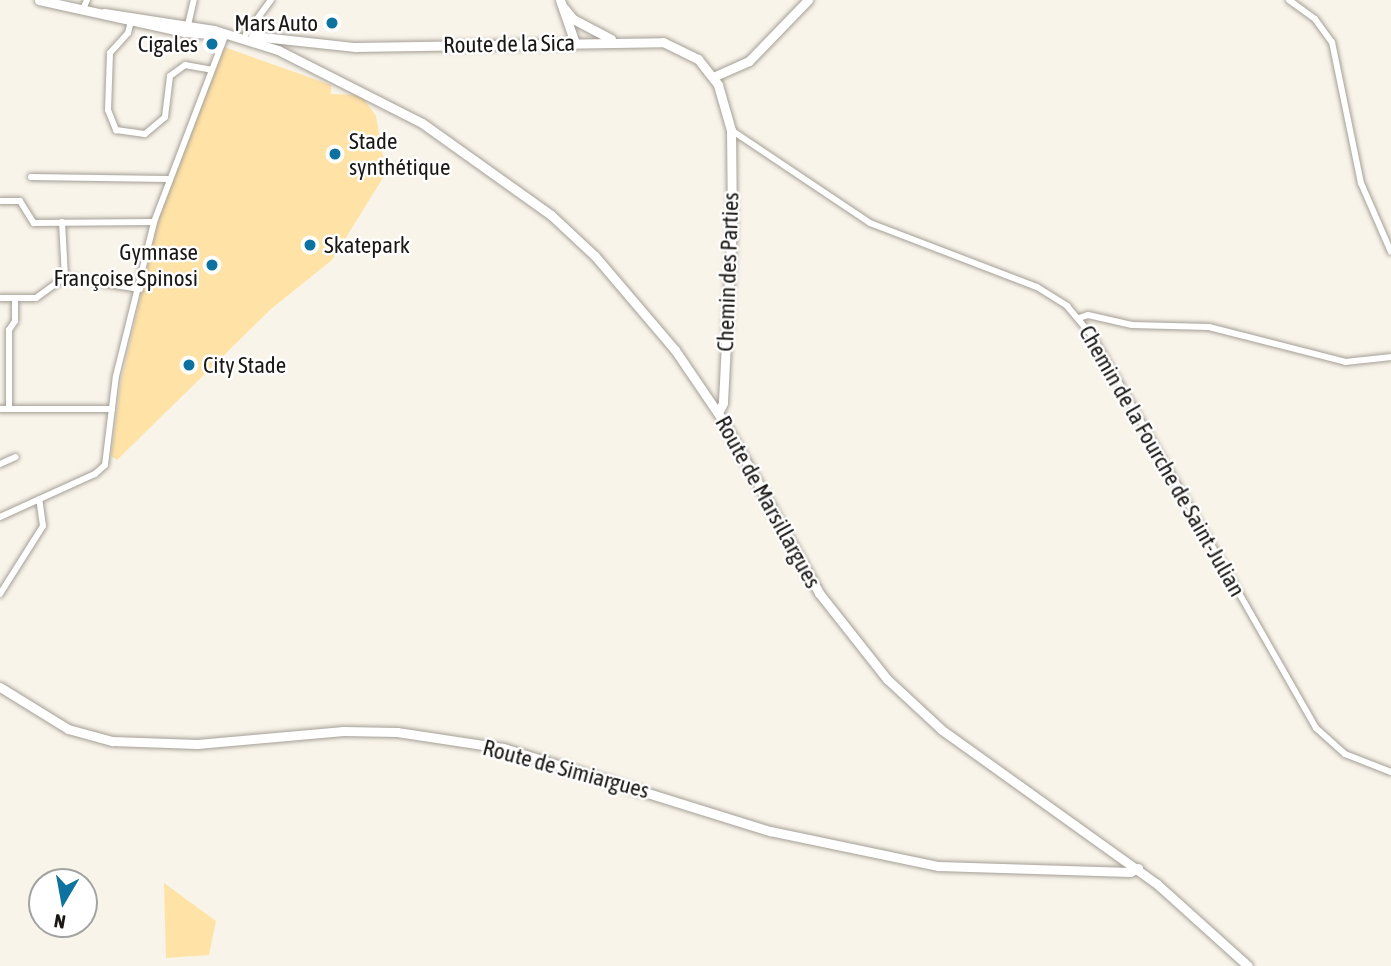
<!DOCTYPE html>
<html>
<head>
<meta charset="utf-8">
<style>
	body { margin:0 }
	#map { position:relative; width:1391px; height:966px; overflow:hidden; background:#f9f4ea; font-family:"Asap Condensed",sans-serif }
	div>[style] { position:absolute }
	.green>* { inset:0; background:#ffe2a6 }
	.roads { filter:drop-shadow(0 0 2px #a49f96) drop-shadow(0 0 2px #a49f96) }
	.street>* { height:6px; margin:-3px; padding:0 3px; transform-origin:3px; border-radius:3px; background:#fff }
	.secondary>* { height:9px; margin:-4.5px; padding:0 4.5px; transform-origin:4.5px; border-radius:4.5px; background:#fff }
	.dots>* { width:19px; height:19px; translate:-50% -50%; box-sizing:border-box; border:4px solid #fff; border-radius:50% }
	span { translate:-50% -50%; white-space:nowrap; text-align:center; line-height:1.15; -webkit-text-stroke:5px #fff; paint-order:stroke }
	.poi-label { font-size:23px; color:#1a1815 }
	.right { translate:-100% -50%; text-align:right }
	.left { translate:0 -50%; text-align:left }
	.street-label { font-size:23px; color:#1a1815 }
	.north { position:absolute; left:28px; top:868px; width:70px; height:70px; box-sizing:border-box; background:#fff; border:2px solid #a3a3a1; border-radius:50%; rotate:190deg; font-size:19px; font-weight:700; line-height:28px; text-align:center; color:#1a1815 }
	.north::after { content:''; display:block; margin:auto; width:24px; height:32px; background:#0d729f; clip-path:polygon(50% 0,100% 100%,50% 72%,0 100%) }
</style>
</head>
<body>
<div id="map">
	<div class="green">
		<i style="clip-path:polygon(224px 47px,331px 85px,331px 94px,361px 95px,376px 116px,386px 173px,332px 260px,271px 309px,117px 460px,111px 456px,121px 381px,159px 218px)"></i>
		<i style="clip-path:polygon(164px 883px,216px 921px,209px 955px,166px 958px)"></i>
	</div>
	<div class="roads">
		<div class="street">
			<i style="left:1289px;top:0;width:32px;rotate:36deg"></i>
			<i style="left:1315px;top:19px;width:29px;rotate:54deg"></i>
			<i style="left:1332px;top:42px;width:144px;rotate:78.4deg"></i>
			<i style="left:1361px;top:183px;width:75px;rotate:66.5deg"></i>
			<i style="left:83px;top:9px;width:10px;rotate:-66deg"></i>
			<i style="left:131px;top:21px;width:12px;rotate:104deg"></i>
			<i style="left:128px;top:33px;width:27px;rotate:132deg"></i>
			<i style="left:110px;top:53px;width:57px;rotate:92deg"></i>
			<i style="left:108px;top:110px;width:22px;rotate:68deg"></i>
			<i style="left:116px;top:130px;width:29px;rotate:8deg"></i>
			<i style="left:145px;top:134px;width:26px;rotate:-40deg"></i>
			<i style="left:165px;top:117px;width:41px;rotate:-83deg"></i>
			<i style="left:170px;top:76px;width:19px;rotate:-36deg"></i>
			<i style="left:185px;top:65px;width:27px;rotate:10deg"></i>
			<i style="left:188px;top:25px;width:26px;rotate:-77deg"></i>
			<i style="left:246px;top:34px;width:42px;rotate:-53.7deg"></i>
			<i style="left:731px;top:130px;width:167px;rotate:33.8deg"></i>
			<i style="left:870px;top:223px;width:179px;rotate:21deg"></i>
			<i style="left:1037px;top:287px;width:36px;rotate:32deg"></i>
			<i style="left:1067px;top:306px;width:40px;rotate:50deg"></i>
			<i style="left:1093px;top:337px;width:450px;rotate:60.3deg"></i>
			<i style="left:1316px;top:728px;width:39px;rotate:42deg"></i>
			<i style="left:1345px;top:754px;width:49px;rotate:21.4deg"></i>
			<i style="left:31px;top:177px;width:136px;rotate:0.8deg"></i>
			<i style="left:0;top:201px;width:20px"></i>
			<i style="left:20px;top:201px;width:26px;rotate:58deg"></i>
			<i style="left:34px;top:223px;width:120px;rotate:-0.5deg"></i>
			<i style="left:62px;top:222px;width:55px;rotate:86.9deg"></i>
			<i style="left:0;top:298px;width:36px"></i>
			<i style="left:36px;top:298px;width:36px;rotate:-36deg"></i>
			<i style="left:65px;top:277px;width:76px;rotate:9.1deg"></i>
			<i style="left:1079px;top:318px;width:9px;rotate:-18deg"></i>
			<i style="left:1088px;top:315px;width:45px;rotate:12.8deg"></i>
			<i style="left:1132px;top:325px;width:77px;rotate:1.5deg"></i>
			<i style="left:1209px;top:327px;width:141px;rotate:14.3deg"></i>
			<i style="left:1346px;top:362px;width:45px;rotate:-6.3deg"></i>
			<i style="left:0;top:409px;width:112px"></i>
			<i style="left:9px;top:409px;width:79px;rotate:-90deg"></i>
			<i style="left:9px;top:330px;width:11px;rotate:-56deg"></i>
			<i style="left:15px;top:321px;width:23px;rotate:-90deg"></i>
			<i style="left:0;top:464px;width:17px;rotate:-24deg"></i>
			<i style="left:0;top:517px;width:104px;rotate:-24.4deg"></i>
			<i style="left:95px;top:474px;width:13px;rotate:-42deg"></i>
			<i style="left:105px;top:465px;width:90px;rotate:-83deg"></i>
			<i style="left:116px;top:376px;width:159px;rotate:-76.1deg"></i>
			<i style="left:154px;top:222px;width:199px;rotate:-69.1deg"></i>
			<i style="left:0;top:594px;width:80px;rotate:-57.7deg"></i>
			<i style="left:43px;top:526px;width:27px;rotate:-98deg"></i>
		</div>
		<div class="secondary">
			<i style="left:39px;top:0;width:149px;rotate:12.4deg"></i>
			<i style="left:185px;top:32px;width:36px;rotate:5deg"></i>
			<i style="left:560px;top:0;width:46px;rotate:70.8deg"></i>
			<i style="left:564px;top:8px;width:14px;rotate:51deg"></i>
			<i style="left:573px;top:19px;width:43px;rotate:27.8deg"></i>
			<i style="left:104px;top:13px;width:111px;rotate:8.8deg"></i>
			<i style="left:214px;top:30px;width:67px;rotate:17.4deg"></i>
			<i style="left:278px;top:50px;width:161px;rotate:26.9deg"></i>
			<i style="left:422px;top:123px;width:158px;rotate:35.5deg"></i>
			<i style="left:551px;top:215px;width:60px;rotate:43deg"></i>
			<i style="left:595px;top:256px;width:123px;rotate:49.6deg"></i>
			<i style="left:675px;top:350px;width:87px;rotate:55.8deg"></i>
			<i style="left:724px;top:422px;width:196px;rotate:60.9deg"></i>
			<i style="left:819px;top:593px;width:110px;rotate:51.7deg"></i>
			<i style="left:887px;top:679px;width:75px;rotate:42.8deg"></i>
			<i style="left:942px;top:730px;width:264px;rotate:35.6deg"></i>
			<i style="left:1157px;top:884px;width:122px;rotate:42deg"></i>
			<i style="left:253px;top:36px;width:103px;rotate:6.2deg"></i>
			<i style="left:355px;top:47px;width:308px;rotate:-0.9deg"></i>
			<i style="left:663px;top:42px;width:39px;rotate:26deg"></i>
			<i style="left:698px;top:59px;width:33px;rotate:52deg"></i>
			<i style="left:718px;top:85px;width:47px;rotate:73.9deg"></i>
			<i style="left:731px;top:130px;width:94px;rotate:89.4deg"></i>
			<i style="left:732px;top:224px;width:179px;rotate:92.9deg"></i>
			<i style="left:723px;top:403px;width:11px;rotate:117deg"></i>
			<i style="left:713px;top:77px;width:39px;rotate:-24deg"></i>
			<i style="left:749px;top:61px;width:85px;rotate:-46deg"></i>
			<i style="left:0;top:687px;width:80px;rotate:31.7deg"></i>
			<i style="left:68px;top:729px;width:46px;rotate:15.3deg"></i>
			<i style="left:112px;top:741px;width:85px;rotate:2deg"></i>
			<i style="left:197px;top:744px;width:147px;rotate:-5.1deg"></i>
			<i style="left:343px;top:731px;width:54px;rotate:1.1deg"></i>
			<i style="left:397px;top:732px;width:107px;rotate:8.6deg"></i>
			<i style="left:503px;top:748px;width:280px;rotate:17.3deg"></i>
			<i style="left:770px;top:831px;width:172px;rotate:11.8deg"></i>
			<i style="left:938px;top:866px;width:192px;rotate:1.8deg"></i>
			<i style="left:1130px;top:872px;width:9px;rotate:-27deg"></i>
		</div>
	</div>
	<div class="dots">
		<i style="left:332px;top:23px;background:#0d729f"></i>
		<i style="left:212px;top:44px;background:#0d729f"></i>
		<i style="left:335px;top:154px;background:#0d729f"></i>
		<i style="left:310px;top:245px;background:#0d729f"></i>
		<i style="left:212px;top:265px;background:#0d729f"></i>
		<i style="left:189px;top:365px;background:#0d729f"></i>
	</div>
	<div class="poi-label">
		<span class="right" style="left:318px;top:23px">Mars Auto</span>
		<span class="right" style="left:198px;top:44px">Cigales</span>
		<span class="left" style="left:349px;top:154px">Stade<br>synthétique</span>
		<span class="left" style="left:324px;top:245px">Skatepark</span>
		<span class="right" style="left:198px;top:265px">Gymnase<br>Françoise Spinosi</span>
		<span class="left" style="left:203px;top:365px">City Stade</span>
	</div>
	<div class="street-label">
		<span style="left:509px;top:44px;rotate:-1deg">Route de la Sica</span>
		<span style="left:728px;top:272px;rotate:-88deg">Chemin des Parties</span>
		<span style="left:1162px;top:461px;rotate:60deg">Chemin de la Fourche de Saint-Julian</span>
		<span style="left:768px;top:502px;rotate:61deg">Route de Marsillargues</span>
		<span style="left:566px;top:769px;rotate:15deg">Route de Simiargues</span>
	</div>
	<div class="north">N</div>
</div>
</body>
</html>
